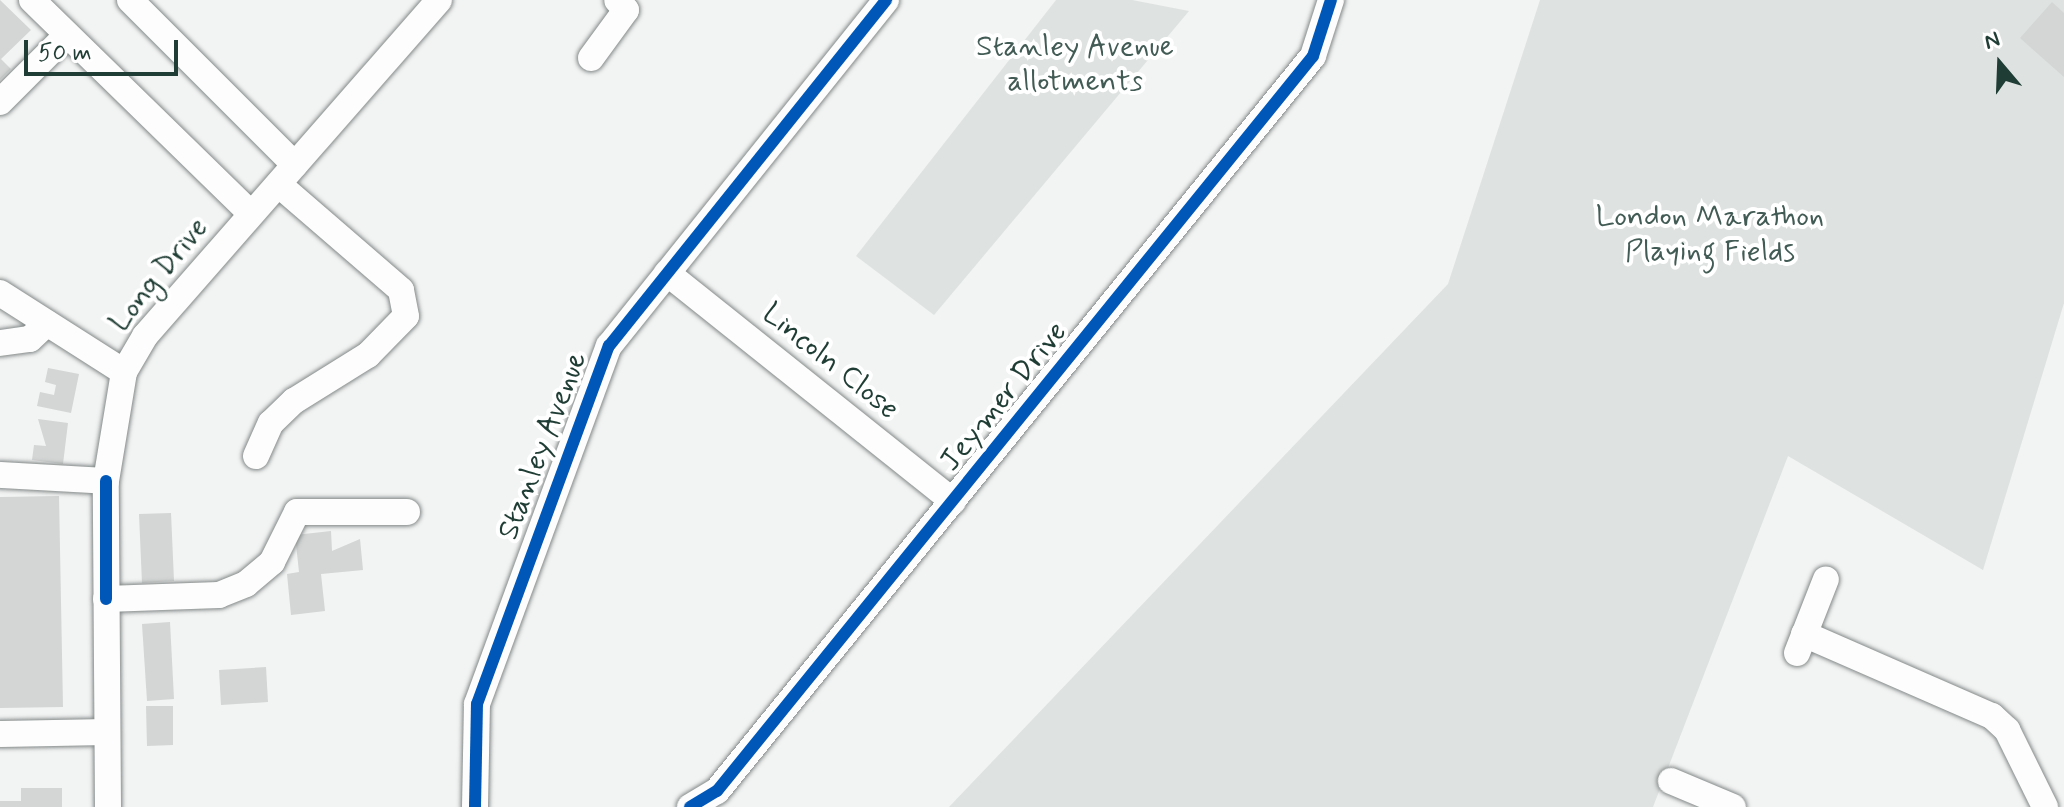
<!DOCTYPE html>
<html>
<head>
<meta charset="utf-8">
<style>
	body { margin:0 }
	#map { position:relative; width:2064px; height:807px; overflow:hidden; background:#f2f3f3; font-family:Mynerve,sans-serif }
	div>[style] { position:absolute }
	.green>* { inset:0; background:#dee2e1 }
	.building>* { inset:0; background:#d3d6d5 }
	.roads { filter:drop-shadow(0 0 2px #838988) drop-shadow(0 0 2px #838988) }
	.minor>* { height:26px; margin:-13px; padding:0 13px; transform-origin:13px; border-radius:13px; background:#fdfdfd }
	.cycleway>* { height:12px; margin:-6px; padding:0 6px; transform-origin:6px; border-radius:6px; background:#0057b8 }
	span { translate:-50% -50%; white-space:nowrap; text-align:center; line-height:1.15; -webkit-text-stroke:8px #fff; paint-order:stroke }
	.park-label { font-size:30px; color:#425b54 }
	.street-label { font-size:30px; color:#1f3d34 }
	.north { position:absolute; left:1960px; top:24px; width:80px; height:80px; -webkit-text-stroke:6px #fff; paint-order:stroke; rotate:341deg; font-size:22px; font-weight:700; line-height:32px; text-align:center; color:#1f3d34 }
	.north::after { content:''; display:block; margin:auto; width:28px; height:36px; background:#1f3d34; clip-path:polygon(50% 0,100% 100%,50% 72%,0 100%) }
	.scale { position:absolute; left:24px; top:40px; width:154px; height:36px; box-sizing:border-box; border:4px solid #1f3d34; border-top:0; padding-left:10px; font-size:24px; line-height:28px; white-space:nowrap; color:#1f3d34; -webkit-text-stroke:6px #fff; paint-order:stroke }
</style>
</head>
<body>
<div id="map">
	<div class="green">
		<i style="clip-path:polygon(1056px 0,1132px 0,1189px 11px,934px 315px,856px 256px)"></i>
		<i style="clip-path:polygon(1540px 0,2064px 0,2064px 303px,1983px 570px,1788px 456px,1653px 807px,949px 807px,1448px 284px)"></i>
	</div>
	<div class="building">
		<i style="clip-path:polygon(0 0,31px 30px,1px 59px,11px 69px,0 80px)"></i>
		<i style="clip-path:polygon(2052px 2px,2064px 13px,2064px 77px,2020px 38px)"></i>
		<i style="clip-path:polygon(48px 368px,79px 374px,71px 413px,37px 406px,40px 392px,54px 395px,56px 385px,45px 382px)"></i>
		<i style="clip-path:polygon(38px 419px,68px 423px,63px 464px,32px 460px,34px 445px,46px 446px)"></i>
		<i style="clip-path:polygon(59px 496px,63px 707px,0 708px,0 497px)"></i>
		<i style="clip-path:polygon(171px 513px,174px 581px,142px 583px,139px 514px)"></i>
		<i style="clip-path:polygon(331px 531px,332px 551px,360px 539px,363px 570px,321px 574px,325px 611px,291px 615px,287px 574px,299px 572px,295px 535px)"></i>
		<i style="clip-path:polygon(170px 622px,174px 699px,147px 701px,142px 624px)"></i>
		<i style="clip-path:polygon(266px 667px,268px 702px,221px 705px,219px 670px)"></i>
		<i style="clip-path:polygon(146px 706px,173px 706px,173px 745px,147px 746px)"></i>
		<i style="clip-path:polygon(21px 788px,62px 788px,62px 807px,0 807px,0 801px,21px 801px)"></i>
	</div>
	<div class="roads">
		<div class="minor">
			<i style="left:32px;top:0;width:305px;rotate:44.3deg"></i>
			<i style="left:130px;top:0;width:233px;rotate:45deg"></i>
			<i style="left:591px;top:58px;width:59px;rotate:-53.9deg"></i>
			<i style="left:626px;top:10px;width:13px;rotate:-132deg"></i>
			<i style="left:0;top:102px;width:95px;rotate:-45deg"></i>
			<i style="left:667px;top:273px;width:366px;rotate:38.6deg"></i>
			<i style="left:0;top:293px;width:147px;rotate:32.5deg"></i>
			<i style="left:0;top:343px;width:30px;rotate:-8deg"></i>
			<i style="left:30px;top:339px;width:23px;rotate:-43deg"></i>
			<i style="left:256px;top:456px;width:36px;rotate:-66deg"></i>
			<i style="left:271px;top:423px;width:32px;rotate:-44deg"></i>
			<i style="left:294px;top:401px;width:87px;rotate:-31.9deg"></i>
			<i style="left:368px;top:355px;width:54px;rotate:-45.7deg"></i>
			<i style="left:406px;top:316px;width:26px;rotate:-101deg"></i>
			<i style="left:401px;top:290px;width:162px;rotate:-139.2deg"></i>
			<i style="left:0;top:475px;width:106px;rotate:3.2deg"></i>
			<i style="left:106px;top:599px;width:113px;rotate:-2deg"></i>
			<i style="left:219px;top:595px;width:29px;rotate:-22deg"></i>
			<i style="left:246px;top:584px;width:34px;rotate:-40deg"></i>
			<i style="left:272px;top:562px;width:56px;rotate:-63.4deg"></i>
			<i style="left:297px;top:512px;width:110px"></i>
			<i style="left:1804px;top:634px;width:205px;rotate:23.6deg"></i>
			<i style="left:1992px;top:716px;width:21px;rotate:43deg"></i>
			<i style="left:2007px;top:730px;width:86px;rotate:63.7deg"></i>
			<i style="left:1797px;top:653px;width:79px;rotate:-68.6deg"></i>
			<i style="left:0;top:734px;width:107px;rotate:-1.1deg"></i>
			<i style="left:1671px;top:781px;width:67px;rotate:22.8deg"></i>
			<i style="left:108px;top:807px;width:326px;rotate:-90.4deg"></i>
			<i style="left:106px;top:481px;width:110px;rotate:-80.6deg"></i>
			<i style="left:124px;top:372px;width:42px;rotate:-59.7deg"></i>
			<i style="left:145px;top:336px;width:446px;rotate:-48.8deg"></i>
			<i style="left:475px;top:807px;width:103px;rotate:-88.9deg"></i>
			<i style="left:477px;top:704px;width:382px;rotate:-69.8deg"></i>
			<i style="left:609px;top:346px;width:443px;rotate:-51.3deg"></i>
			<i style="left:690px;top:807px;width:31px;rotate:-31deg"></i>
			<i style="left:717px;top:791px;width:946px;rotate:-50.96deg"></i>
			<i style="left:1313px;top:56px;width:59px;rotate:-72.2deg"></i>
		</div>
	</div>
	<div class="cycleway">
		<i style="left:106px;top:599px;width:118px;rotate:-90deg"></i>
		<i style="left:475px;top:807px;width:103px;rotate:-88.9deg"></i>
		<i style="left:477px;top:704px;width:382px;rotate:-69.8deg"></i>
		<i style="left:609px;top:346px;width:443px;rotate:-51.3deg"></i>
		<i style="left:690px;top:807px;width:31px;rotate:-31deg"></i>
		<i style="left:717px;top:791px;width:946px;rotate:-50.96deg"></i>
		<i style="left:1313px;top:56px;width:59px;rotate:-72.2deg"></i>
	</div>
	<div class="park-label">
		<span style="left:1075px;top:64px">Stanley Avenue<br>allotments</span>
		<span style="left:1710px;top:234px">London Marathon<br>Playing Fields</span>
	</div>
	<div class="street-label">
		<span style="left:159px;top:275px;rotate:-51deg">Long Drive</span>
		<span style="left:830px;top:362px;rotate:39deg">Lincoln Close</span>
		<span style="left:1004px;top:397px;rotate:-51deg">Jeymer Drive</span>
		<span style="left:543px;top:446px;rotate:-69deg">Stanley Avenue</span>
	</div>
	<div class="north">N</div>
	<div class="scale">50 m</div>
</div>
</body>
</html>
